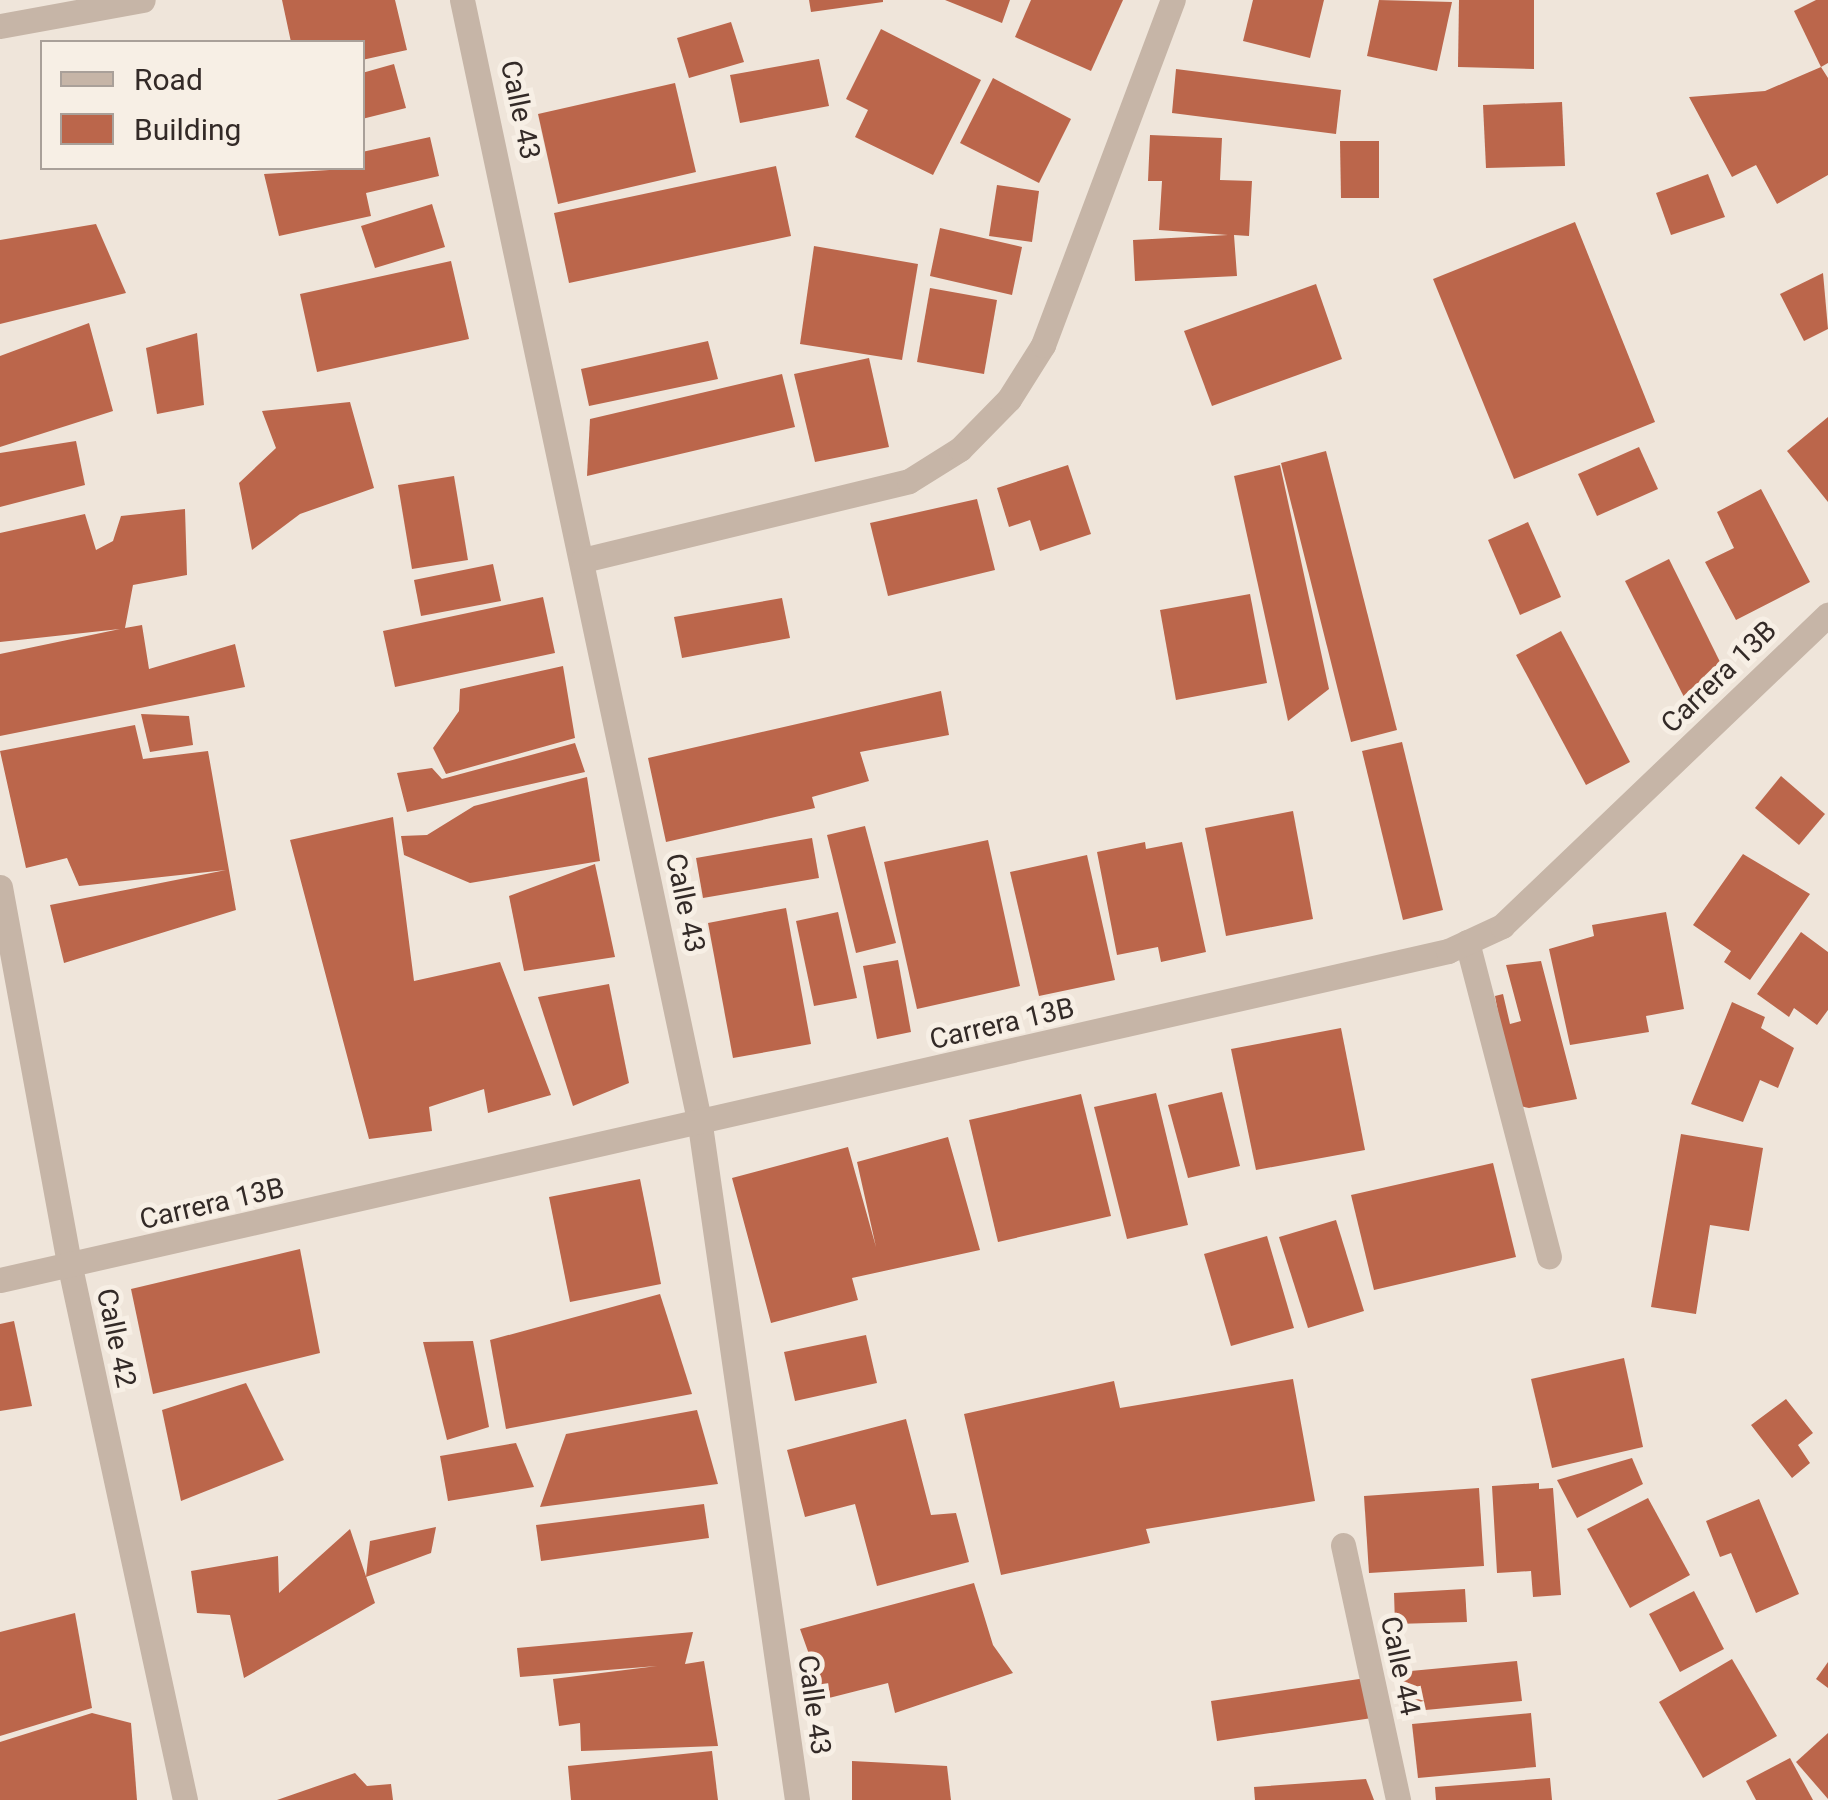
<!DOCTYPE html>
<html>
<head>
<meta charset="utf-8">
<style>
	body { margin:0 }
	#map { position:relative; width:1828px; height:1800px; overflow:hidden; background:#efe5da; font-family:Roboto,sans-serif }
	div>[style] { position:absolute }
	.building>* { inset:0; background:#bb664b }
	.street>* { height:25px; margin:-12.5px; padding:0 12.5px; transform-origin:12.5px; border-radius:12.5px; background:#c6b5a7 }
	span { translate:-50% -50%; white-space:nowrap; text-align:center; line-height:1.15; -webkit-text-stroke:10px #f7efe5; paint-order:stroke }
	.street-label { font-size:28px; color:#332a27 }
	.legend { position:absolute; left:40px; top:40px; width:325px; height:130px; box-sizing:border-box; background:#f7efe5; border:2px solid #a9a099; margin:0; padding:12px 18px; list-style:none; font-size:30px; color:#332a27 }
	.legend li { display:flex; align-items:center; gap:20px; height:50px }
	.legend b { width:50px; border:2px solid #a9a099 }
</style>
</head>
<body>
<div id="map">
	<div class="building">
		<i style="clip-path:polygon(282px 0,395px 0,407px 50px,362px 60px,362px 42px,291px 42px)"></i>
		<i style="clip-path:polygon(809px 0,883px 0,883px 2px,811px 12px)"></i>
		<i style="clip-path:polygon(945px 0,1010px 0,1002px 23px)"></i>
		<i style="clip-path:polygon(1031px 0,1123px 0,1091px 71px,1015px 37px)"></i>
		<i style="clip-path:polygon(1253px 0,1324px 0,1310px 58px,1243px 41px)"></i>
		<i style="clip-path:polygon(1379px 0,1452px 2px,1437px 71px,1367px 56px)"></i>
		<i style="clip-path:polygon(1459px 0,1534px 0,1534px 69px,1458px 67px)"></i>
		<i style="clip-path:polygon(1816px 0,1828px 0,1828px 63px,1821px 67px,1794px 11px)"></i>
		<i style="clip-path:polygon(731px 22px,744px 62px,689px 78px,677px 38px)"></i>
		<i style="clip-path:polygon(881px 29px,981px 80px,933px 175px,855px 137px,868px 110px,846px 99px)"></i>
		<i style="clip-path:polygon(819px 59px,829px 106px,740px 123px,730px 75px)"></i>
		<i style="clip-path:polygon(394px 64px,406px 108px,362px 119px,362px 73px)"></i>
		<i style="clip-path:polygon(1821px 67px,1828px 78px,1828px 175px,1777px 204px,1756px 165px,1732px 177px,1689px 97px,1765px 91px)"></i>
		<i style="clip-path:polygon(1176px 69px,1341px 90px,1336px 134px,1172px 113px)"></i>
		<i style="clip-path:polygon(993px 78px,1071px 119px,1039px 183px,960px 143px)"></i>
		<i style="clip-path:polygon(675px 83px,696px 172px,558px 204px,538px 114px)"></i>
		<i style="clip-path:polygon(1562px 102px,1565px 166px,1486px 168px,1483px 105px)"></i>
		<i style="clip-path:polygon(1150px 135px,1222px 138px,1220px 180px,1252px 181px,1249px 236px,1234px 235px,1237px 276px,1135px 281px,1133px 240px,1228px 235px,1159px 230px,1162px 181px,1148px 181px)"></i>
		<i style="clip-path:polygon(430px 137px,439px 176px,366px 193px,371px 216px,279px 236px,264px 174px,362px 168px,362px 152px)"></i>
		<i style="clip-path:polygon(1340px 141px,1379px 141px,1379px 198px,1341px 198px)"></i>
		<i style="clip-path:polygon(776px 166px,791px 236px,569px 283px,554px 213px)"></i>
		<i style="clip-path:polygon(1708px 174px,1725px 217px,1671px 235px,1656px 193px)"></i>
		<i style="clip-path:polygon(997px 185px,1039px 191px,1032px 242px,989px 236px)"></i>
		<i style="clip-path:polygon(432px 204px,445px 247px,375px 268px,361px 226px)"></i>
		<i style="clip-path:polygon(1575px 222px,1655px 422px,1514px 479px,1433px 279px)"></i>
		<i style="clip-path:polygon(96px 224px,126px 293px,0 324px,0 240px)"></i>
		<i style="clip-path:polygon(940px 228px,1022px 247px,1012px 295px,930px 276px)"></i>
		<i style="clip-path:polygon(814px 246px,918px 264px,902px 360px,800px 344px)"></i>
		<i style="clip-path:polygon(451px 261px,469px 339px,317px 372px,300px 294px)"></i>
		<i style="clip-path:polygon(1823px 273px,1828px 329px,1804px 341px,1780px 294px)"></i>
		<i style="clip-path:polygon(1316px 284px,1342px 359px,1212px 406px,1184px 331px)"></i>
		<i style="clip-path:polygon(930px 288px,997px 300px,984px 374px,917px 362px)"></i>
		<i style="clip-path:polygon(89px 323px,113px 411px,0 447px,0 356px)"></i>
		<i style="clip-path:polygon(197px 333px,204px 405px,157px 414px,146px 348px)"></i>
		<i style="clip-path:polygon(708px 341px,718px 379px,589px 406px,581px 369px)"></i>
		<i style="clip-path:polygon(869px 358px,889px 447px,815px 462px,794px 374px)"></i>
		<i style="clip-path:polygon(782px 374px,795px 427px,587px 476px,590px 419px)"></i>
		<i style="clip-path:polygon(350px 402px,374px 488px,300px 514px,252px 550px,239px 483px,276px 448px,262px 411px)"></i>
		<i style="clip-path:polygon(1828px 417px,1828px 502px,1787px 451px)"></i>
		<i style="clip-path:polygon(76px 441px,85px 485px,0 507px,0 453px)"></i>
		<i style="clip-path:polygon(1639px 447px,1658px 489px,1597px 516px,1578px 474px)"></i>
		<i style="clip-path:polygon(1326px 451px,1397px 730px,1351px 742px,1281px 463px)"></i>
		<i style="clip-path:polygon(1068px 465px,1091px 534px,1040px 551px,1030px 520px,1009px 527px,997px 488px)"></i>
		<i style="clip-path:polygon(1280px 465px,1329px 689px,1288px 721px,1234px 476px)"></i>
		<i style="clip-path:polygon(454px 476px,468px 560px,412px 569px,398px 485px)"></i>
		<i style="clip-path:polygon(1761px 489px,1810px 582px,1736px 620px,1705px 562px,1734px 548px,1717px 512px)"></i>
		<i style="clip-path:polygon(977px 499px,995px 570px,888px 596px,870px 523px)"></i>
		<i style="clip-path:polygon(185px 509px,187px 575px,133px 585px,125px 628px,142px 625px,149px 669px,235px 644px,245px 687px,0 736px,0 654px,120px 629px,0 642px,0 533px,85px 514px,96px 550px,113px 541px,121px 516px)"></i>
		<i style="clip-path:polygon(1528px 522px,1561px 597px,1520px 615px,1488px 540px)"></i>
		<i style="clip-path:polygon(1669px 559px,1727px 676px,1684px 697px,1625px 581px)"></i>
		<i style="clip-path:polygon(493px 564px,501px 601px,421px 616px,414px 580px)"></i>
		<i style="clip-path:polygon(1250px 594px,1267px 683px,1176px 700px,1160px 610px)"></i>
		<i style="clip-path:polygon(543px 597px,555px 653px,395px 687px,383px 631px)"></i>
		<i style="clip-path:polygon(782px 598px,790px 638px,682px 658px,674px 617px)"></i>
		<i style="clip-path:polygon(1561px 631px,1630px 762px,1586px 785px,1516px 655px)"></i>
		<i style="clip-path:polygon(563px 666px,575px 738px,446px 774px,433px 748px,459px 711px,460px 689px)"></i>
		<i style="clip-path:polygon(941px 691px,949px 735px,860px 752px,869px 781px,812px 797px,815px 808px,666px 842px,648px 758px)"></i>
		<i style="clip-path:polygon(141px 714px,189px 716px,193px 745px,150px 752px)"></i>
		<i style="clip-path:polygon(135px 725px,143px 759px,208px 751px,236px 910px,64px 963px,50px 905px,226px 870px,79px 886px,67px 858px,26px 868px,0 751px)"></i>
		<i style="clip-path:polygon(1402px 742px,1443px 910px,1403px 920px,1362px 751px)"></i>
		<i style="clip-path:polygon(575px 743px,585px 772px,407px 812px,397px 773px,432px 768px,442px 779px)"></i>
		<i style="clip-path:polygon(1781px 776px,1825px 814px,1799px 845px,1755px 808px)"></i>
		<i style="clip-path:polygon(587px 777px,600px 861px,470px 883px,404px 855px,401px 836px,427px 835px,474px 806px)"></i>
		<i style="clip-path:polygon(1293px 811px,1313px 919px,1226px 936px,1205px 828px)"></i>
		<i style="clip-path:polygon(393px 817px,414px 981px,500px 962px,551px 1095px,488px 1113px,484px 1089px,429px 1107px,432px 1131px,369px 1139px,290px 840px)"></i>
		<i style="clip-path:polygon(865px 826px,896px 943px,856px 953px,827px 835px)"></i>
		<i style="clip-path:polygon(812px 838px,819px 878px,703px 898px,696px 858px)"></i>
		<i style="clip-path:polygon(988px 840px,1020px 986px,917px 1009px,884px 862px)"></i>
		<i style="clip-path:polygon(1145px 842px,1146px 849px,1182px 842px,1206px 952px,1161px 962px,1158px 947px,1117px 955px,1097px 852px)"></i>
		<i style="clip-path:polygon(1743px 854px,1810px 894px,1750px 980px,1724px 962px,1731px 951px,1693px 925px)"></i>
		<i style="clip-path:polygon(1087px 855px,1115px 980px,1039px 996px,1010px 872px)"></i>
		<i style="clip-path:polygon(595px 864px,615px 957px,524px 971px,509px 896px)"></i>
		<i style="clip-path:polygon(786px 908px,811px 1044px,733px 1058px,708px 923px)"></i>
		<i style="clip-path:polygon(838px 912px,857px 998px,814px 1006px,796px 921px)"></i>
		<i style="clip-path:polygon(1666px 912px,1684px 1009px,1646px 1016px,1649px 1032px,1570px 1045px,1549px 949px,1594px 936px,1592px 925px)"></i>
		<i style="clip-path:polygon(1801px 932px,1828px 952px,1828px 1010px,1817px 1025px,1794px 1008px,1789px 1017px,1757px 994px)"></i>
		<i style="clip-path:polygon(898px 960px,911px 1032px,877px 1039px,863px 966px)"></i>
		<i style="clip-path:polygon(1541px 961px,1577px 1099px,1529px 1108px,1515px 1105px,1495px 996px,1503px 994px,1510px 1024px,1521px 1021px,1506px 965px)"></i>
		<i style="clip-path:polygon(609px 984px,629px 1083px,573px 1106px,538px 997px)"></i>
		<i style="clip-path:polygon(1732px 1002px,1765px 1017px,1761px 1028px,1794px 1048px,1778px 1088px,1760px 1080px,1743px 1122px,1691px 1104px)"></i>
		<i style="clip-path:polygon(1341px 1028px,1365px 1150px,1256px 1170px,1231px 1049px)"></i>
		<i style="clip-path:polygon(1222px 1092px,1240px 1166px,1188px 1178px,1168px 1105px)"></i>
		<i style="clip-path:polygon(1156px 1093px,1188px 1225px,1127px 1239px,1094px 1107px)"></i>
		<i style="clip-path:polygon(1081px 1094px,1111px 1216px,998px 1242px,969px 1120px)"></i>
		<i style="clip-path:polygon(1681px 1134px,1763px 1148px,1749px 1231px,1710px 1225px,1696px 1314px,1651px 1307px)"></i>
		<i style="clip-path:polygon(948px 1137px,980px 1250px,852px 1278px,858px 1300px,771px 1323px,732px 1178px,848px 1147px,876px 1247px,857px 1162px)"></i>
		<i style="clip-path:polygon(1493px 1163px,1516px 1257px,1374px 1290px,1351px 1195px)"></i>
		<i style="clip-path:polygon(640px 1179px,661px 1284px,570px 1302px,549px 1197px)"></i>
		<i style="clip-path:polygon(1336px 1220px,1364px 1311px,1308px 1328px,1279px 1237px)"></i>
		<i style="clip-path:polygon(1267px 1236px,1294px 1328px,1231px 1346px,1204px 1254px)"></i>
		<i style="clip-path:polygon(300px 1249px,320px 1353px,153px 1394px,131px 1289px)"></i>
		<i style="clip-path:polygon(660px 1294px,692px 1394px,506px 1429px,490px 1340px)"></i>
		<i style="clip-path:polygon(14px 1321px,32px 1406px,0 1411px,0 1324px)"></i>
		<i style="clip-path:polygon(866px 1335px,877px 1383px,795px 1401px,784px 1352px)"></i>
		<i style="clip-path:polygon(473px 1341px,489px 1427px,447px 1440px,423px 1342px)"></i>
		<i style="clip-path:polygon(1624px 1358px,1643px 1447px,1552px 1468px,1531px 1379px)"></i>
		<i style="clip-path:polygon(1293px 1379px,1315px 1501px,1146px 1529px,1150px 1543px,1001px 1575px,964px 1414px,1114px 1381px,1120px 1408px)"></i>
		<i style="clip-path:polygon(246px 1383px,284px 1460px,181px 1501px,162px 1410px)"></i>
		<i style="clip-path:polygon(1786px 1399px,1813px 1433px,1798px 1445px,1810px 1463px,1792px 1478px,1751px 1425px)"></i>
		<i style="clip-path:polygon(697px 1410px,718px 1484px,540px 1507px,566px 1434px)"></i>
		<i style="clip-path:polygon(906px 1419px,931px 1515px,956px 1513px,969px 1562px,877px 1586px,855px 1504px,805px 1517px,787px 1450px)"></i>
		<i style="clip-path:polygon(516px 1443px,534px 1487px,448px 1501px,440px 1456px)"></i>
		<i style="clip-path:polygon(1632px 1458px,1643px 1484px,1577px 1518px,1557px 1480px)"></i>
		<i style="clip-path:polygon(1539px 1483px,1539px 1489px,1553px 1488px,1561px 1595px,1533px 1597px,1531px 1571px,1497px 1573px,1492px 1486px)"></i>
		<i style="clip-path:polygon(1479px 1488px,1484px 1566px,1369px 1573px,1364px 1496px)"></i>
		<i style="clip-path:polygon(1648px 1498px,1690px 1575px,1630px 1608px,1587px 1529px)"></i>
		<i style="clip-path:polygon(1759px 1499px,1799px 1594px,1756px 1613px,1731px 1553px,1720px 1557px,1706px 1521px)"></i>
		<i style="clip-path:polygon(704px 1504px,709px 1538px,541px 1561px,536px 1525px)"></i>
		<i style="clip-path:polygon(436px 1527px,431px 1553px,366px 1577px,370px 1541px)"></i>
		<i style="clip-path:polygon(350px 1529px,375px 1603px,244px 1678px,230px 1615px,197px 1613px,191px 1571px,278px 1556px,279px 1593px)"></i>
		<i style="clip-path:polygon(974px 1583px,993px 1645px,1013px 1673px,895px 1713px,888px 1683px,825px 1699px,800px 1629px)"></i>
		<i style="clip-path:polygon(1465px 1589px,1467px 1622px,1395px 1624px,1394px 1593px)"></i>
		<i style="clip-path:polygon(1694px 1591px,1724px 1649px,1680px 1672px,1649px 1614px)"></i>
		<i style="clip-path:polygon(75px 1613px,92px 1708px,0 1736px,0 1632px)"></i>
		<i style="clip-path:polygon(693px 1632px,685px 1664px,704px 1661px,718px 1746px,581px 1751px,580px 1723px,559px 1726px,553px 1679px,657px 1666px,520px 1677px,517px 1648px)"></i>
		<i style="clip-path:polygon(1732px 1659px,1777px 1736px,1703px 1778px,1659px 1702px)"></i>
		<i style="clip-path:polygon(1517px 1661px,1522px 1701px,1404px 1712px,1400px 1672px)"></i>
		<i style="clip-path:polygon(1828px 1662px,1828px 1688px,1816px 1679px)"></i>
		<i style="clip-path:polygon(1366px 1678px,1372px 1718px,1217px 1741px,1211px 1701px)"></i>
		<i style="clip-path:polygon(92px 1713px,131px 1723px,137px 1800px,0 1800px,0 1742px)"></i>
		<i style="clip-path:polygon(1531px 1713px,1536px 1767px,1418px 1778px,1412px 1724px)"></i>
		<i style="clip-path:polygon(1828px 1733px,1828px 1799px,1796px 1762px)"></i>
		<i style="clip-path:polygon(712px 1751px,718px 1800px,571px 1800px,568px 1766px)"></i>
		<i style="clip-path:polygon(1790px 1758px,1813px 1800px,1756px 1800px,1746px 1781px)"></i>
		<i style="clip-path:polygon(852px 1761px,947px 1766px,951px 1800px,852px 1800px)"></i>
		<i style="clip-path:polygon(355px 1773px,367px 1786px,391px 1784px,393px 1800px,277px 1800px)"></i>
		<i style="clip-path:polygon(1550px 1778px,1552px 1800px,1436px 1800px,1435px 1787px)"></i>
		<i style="clip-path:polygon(1366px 1779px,1374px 1800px,1255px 1800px,1254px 1787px)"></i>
	</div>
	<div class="street">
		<i style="left:462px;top:0;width:1150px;rotate:78.05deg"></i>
		<i style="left:700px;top:1125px;width:682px;rotate:81.82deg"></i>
		<i style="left:0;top:26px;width:145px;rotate:-10.3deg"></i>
		<i style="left:583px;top:560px;width:335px;rotate:-13.6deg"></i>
		<i style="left:909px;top:481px;width:60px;rotate:-32.1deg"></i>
		<i style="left:960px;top:449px;width:70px;rotate:-45.6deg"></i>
		<i style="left:1009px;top:399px;width:64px;rotate:-57.8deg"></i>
		<i style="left:1043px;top:345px;width:369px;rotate:-69.4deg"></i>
		<i style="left:0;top:887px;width:386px;rotate:79.6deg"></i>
		<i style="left:70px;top:1267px;width:545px;rotate:77.82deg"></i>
		<i style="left:1467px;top:942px;width:325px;rotate:75.4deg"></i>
		<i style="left:0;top:1280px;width:1485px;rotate:-12.8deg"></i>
		<i style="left:1448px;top:951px;width:60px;rotate:-24.8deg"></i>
		<i style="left:1502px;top:926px;width:451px;rotate:-43.7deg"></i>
		<i style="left:1343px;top:1545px;width:261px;rotate:77.8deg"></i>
	</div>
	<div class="street-label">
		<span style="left:520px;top:110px;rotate:78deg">Calle 43</span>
		<span style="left:1719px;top:677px;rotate:-44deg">Carrera 13B</span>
		<span style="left:685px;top:903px;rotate:78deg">Calle 43</span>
		<span style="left:1002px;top:1024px;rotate:-13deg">Carrera 13B</span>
		<span style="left:212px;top:1204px;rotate:-13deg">Carrera 13B</span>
		<span style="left:116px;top:1338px;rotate:78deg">Calle 42</span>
		<span style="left:1400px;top:1666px;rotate:78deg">Calle 44</span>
		<span style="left:814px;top:1705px;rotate:82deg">Calle 43</span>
	</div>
	<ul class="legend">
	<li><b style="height:12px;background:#c6b5a7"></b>Road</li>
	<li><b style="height:28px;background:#bb664b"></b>Building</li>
	</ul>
</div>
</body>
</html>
